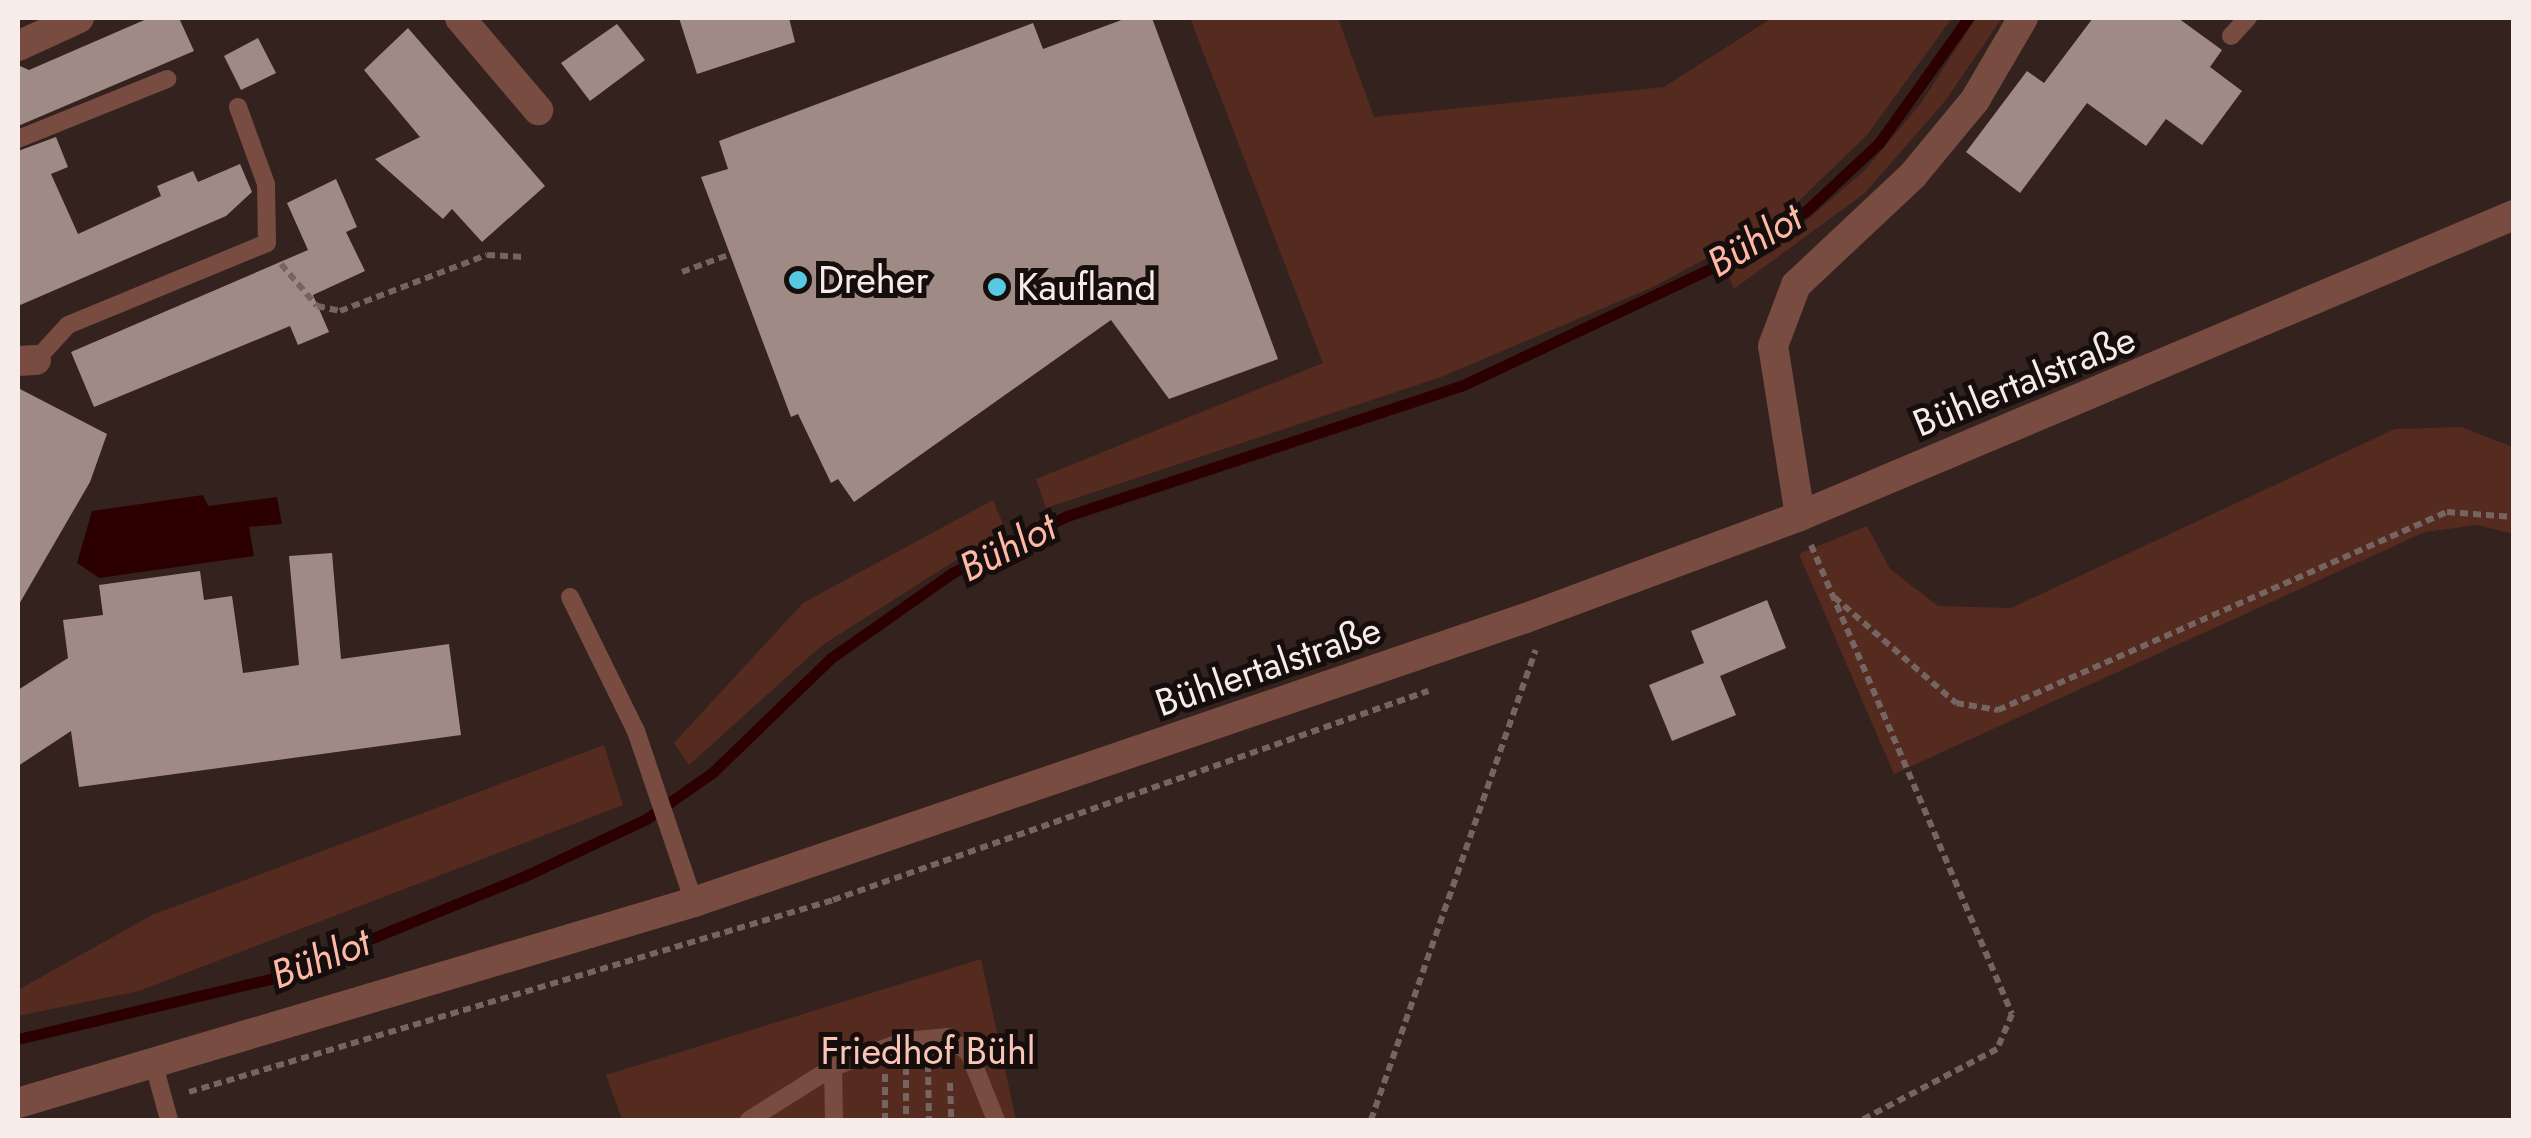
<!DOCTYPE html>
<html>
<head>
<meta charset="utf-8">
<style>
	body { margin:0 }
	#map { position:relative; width:2531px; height:1138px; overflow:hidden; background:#34221e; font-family:Jost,sans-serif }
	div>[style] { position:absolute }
	.green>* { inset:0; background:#552a1f }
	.water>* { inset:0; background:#2c0000 }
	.stream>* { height:11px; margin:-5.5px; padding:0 5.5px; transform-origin:5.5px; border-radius:5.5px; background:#2c0000 }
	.building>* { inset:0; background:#a08a85 }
	.path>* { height:6px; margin-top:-3px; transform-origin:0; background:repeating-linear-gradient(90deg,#756561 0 8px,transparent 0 13px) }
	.service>* { height:18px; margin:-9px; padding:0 9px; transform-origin:9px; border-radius:9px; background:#784c41 }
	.minor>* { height:30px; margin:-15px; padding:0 15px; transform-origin:15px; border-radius:15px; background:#784c41 }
	.tertiary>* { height:30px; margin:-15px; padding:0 15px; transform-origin:15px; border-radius:15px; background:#784c41 }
	.dots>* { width:28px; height:28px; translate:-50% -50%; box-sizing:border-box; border:5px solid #160e0c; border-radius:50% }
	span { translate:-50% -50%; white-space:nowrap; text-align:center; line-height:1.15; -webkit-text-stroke:10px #160e0c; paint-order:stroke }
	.poi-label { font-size:38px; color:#f8ece8 }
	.left { translate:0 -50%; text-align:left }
	.street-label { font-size:38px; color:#f8ece8 }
	.park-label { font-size:38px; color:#fac4b6 }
	.water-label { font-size:40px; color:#ffb8a6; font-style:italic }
	.frame { position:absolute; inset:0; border:20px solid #f8ece8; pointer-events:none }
</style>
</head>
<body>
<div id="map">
	<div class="green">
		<i style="clip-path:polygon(1190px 18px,1338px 18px,1374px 117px,1664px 87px,1772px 18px,1952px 18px,1867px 135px,1780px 219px,1651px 288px,1441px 377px,1046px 508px,1036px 479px,1323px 363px)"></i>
		<i style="clip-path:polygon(1976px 18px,2002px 18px,1945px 101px,1865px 193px,1734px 289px,1726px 270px,1799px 227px,1865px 170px,1921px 103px)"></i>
		<i style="clip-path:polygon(2461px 427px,2513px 447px,2513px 534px,2477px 525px,2425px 532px,1894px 774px,1799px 554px,1867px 526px,1890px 569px,1938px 606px,2011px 608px,2395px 429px)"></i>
		<i style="clip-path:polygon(993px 500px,1005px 529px,821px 646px,689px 765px,674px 743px,803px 603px)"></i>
		<i style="clip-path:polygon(604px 745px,623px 805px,139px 991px,18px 1016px,18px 990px,152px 915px)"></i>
		<i style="clip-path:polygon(981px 959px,1016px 1120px,622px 1120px,606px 1075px)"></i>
	</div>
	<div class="water">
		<i style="clip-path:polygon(203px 495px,208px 506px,277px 497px,282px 524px,249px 527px,254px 556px,99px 578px,77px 563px,92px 511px)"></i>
	</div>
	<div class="stream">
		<i style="left:18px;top:1039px;width:263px;rotate:-13.4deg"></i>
		<i style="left:274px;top:978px;width:271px;rotate:-22.1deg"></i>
		<i style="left:525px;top:876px;width:134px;rotate:-25.2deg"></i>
		<i style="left:646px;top:819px;width:82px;rotate:-35deg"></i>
		<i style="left:713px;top:772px;width:164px;rotate:-44deg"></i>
		<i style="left:831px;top:658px;width:148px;rotate:-35.1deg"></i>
		<i style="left:952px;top:573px;width:128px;rotate:-26.4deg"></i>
		<i style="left:1067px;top:516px;width:415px;rotate:-18.3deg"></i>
		<i style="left:1461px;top:386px;width:296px;rotate:-25.2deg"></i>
		<i style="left:1729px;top:260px;width:91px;rotate:-32.5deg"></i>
		<i style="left:1806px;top:211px;width:100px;rotate:-43deg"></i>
		<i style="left:1879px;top:143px;width:153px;rotate:-54.5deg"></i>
	</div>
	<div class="building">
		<i style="clip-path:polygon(149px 18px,179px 18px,194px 51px,18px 126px,18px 65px,29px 70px)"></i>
		<i style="clip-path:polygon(679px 18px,789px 18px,795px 42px,697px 74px)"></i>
		<i style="clip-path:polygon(1127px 18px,1152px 18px,1278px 359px,1169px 399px,1111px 320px,854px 502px,838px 479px,831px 483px,798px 414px,791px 417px,701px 177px,728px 169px,719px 141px,1033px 23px,1043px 49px)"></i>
		<i style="clip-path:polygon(2093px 18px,2178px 18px,2222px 50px,2210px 67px,2242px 91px,2202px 145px,2166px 119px,2146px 146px,2087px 103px,2020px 193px,1966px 152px,2027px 71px,2044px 83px)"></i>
		<i style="clip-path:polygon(617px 24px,645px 60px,590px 101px,561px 63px)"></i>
		<i style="clip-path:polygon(408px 28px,545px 186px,482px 242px,452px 209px,443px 219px,375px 159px,420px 137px,364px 70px)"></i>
		<i style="clip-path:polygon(258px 38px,276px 73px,241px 90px,224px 56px)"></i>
		<i style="clip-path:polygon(56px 137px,68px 167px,51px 174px,78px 234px,161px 196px,157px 186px,193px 171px,198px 182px,240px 164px,252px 192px,226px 216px,18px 306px,18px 151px)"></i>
		<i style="clip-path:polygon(336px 179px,357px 227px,346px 232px,365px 271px,313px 295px,329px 332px,298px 345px,290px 326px,94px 407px,71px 352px,308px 250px,287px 203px)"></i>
		<i style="clip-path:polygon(18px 388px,107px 434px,90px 482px,18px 606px)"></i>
		<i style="clip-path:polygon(332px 553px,341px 659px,449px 644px,461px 735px,79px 787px,71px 731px,18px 766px,18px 690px,68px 658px,63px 620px,103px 615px,99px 585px,200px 571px,204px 600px,232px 596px,243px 673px,299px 665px,289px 556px)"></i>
		<i style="clip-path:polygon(1767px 600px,1786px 648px,1720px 676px,1736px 715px,1672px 741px,1649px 685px,1704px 663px,1691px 631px)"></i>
	</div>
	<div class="path">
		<i style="left:281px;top:264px;width:55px;rotate:49.4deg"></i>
		<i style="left:317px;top:306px;width:24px;rotate:12deg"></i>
		<i style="left:340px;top:311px;width:157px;rotate:-20.9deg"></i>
		<i style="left:487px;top:255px;width:36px;rotate:3deg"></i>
		<i style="left:682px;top:272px;width:52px;rotate:-20.2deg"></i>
		<i style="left:1811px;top:545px;width:510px;rotate:66.8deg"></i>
		<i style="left:2012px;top:1014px;width:38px;rotate:113deg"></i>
		<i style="left:1997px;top:1049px;width:153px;rotate:152.3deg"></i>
		<i style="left:1834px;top:597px;width:162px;rotate:41deg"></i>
		<i style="left:1956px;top:703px;width:43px;rotate:9.5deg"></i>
		<i style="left:1998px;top:710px;width:491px;rotate:-23.8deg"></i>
		<i style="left:2447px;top:512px;width:67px;rotate:4.3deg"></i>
		<i style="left:928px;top:1064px;width:56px;rotate:89deg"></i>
		<i style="left:906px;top:1067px;width:53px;rotate:90deg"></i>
		<i style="left:885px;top:1074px;width:46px;rotate:90deg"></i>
		<i style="left:950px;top:1083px;width:37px;rotate:88deg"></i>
		<i style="left:189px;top:1092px;width:672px;rotate:-16.6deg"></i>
		<i style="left:833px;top:900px;width:631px;rotate:-19.35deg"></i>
		<i style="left:1371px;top:1120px;width:498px;rotate:-70.7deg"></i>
	</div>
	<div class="service">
		<i style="left:2231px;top:36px;width:25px;rotate:-47deg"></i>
		<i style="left:18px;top:139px;width:161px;rotate:-21.9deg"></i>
		<i style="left:36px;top:360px;width:47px;rotate:-47.6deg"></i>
		<i style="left:68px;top:325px;width:215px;rotate:-22.4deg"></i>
		<i style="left:267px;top:243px;width:59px;rotate:-91deg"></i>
		<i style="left:266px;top:184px;width:82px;rotate:-110deg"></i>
		<i style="left:570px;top:597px;width:149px;rotate:63.8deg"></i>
		<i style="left:636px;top:731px;width:181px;rotate:71.3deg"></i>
		<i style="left:154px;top:1065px;width:57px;rotate:74.7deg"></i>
		<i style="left:833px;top:1067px;width:53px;rotate:88.9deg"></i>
		<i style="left:749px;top:1120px;width:99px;rotate:-32.2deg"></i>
		<i style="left:833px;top:1067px;width:77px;rotate:-19.9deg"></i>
		<i style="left:905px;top:1041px;width:43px;rotate:-5.3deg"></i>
		<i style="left:948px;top:1037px;width:26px;rotate:37deg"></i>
		<i style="left:969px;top:1053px;width:72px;rotate:68.1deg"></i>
	</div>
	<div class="minor">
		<i style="left:460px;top:18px;width:121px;rotate:49.7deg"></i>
		<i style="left:18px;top:46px;width:67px;rotate:-24.7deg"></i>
		<i style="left:18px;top:361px;width:18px;rotate:-3deg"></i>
		<i style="left:1800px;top:516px;width:172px;rotate:-99deg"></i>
		<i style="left:1773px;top:346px;width:65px;rotate:-69.3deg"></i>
		<i style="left:1796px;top:285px;width:161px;rotate:-43.2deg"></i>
		<i style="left:1913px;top:175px;width:97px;rotate:-50.4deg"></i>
		<i style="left:1975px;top:100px;width:95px;rotate:-59.7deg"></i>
	</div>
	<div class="tertiary">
		<i style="left:18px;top:1103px;width:705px;rotate:-16.56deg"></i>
		<i style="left:694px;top:902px;width:879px;rotate:-18.85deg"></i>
		<i style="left:1526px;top:618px;width:292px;rotate:-20.4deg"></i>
		<i style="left:1800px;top:516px;width:775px;rotate:-22.86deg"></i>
	</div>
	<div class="dots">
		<i style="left:798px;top:280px;background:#57c9e2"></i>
		<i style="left:997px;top:287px;background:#57c9e2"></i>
	</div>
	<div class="poi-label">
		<span class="left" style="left:818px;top:280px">Dreher</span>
		<span class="left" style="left:1017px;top:287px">Kaufland</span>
	</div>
	<div class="street-label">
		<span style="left:2024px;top:381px;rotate:-22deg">Bühlertalstraße</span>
		<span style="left:1268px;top:666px;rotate:-19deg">Bühlertalstraße</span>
	</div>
	<div class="park-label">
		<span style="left:928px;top:1051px">Friedhof Bühl</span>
	</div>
	<div class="water-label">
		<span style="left:1754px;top:240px;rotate:-31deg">Bühlot</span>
		<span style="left:1007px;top:547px;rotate:-27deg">Bühlot</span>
		<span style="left:320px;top:958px;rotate:-21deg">Bühlot</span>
	</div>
	<div class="frame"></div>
</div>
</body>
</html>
